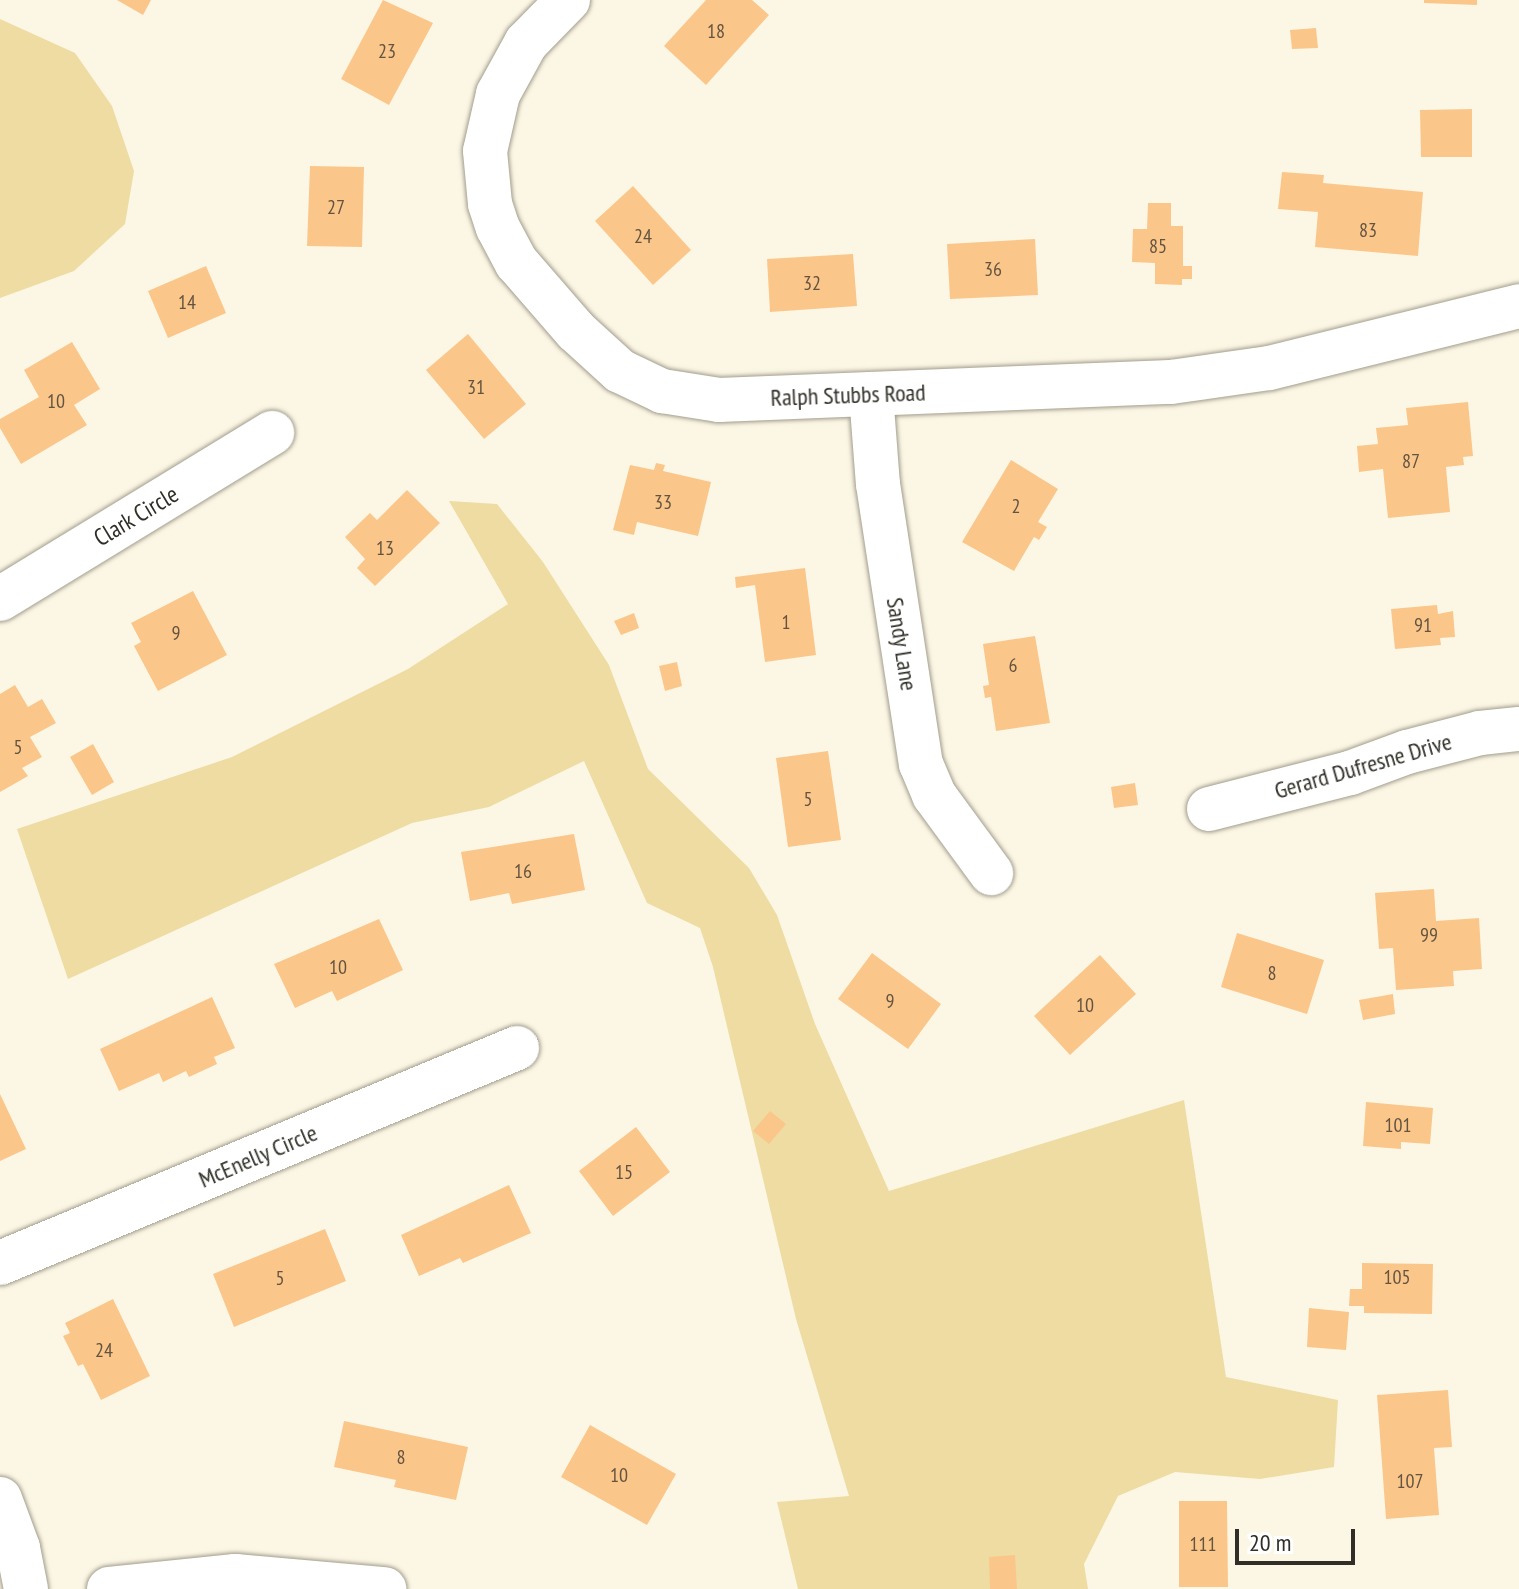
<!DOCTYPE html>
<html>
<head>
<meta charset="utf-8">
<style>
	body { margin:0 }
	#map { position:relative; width:1519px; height:1589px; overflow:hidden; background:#fcf7e5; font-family:"PT Sans Narrow",sans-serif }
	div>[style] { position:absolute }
	.green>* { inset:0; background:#eedca3 }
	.building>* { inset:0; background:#fbc68a }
	.roads { filter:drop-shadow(0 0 2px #a29d8d) drop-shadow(0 0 2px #a29d8d) }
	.minor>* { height:44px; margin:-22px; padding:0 22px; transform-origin:22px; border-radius:22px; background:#fff }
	span { translate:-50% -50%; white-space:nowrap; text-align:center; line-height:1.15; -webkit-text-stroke:8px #fff; paint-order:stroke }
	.number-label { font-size:20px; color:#635440 }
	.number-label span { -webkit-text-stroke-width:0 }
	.street-label { font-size:24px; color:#302e27 }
	.scale { position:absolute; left:1235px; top:1529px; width:120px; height:36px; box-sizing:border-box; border:4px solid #302e27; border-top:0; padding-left:10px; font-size:24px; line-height:28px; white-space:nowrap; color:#302e27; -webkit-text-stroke:6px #fff; paint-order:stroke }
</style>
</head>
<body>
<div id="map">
	<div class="green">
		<i style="clip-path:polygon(0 19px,75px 53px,112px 106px,134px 171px,125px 224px,74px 271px,0 298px)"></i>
		<i style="clip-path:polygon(449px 501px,497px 504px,543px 562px,609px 665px,648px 769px,749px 868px,777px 915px,815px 1024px,889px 1191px,1184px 1100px,1226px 1377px,1338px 1400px,1334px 1467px,1260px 1479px,1175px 1472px,1118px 1496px,1084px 1564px,1088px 1589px,798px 1589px,777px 1502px,849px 1496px,796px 1319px,713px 967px,700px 928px,647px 903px,584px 761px,489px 807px,412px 823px,68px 979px,17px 829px,232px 757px,408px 669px,508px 604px)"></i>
	</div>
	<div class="building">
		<i style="clip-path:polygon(117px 0,151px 0,143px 15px)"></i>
		<i style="clip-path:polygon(383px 0,433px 23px,389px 105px,341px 79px)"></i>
		<i style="clip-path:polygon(706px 0,752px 0,769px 15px,706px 85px,664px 46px)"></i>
		<i style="clip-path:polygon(1424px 0,1477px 0,1477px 5px,1424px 3px)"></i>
		<i style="clip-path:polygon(1316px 28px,1318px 48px,1292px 49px,1290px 30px)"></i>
		<i style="clip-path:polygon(1472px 109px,1472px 157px,1421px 157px,1420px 110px)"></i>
		<i style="clip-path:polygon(310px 166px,364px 167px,362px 247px,307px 246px)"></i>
		<i style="clip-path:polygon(1282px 172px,1324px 175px,1323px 183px,1423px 192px,1418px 256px,1315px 247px,1318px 212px,1278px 209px)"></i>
		<i style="clip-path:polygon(633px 186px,691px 250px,653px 285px,595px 221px)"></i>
		<i style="clip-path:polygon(1148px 203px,1171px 203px,1171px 226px,1183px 226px,1183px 266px,1192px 266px,1192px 279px,1182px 279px,1182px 285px,1155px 284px,1155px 263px,1132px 262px,1133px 229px,1147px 229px)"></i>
		<i style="clip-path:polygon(1035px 239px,1038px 295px,950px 299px,947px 244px)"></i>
		<i style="clip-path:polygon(853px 254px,857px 306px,770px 312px,767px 259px)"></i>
		<i style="clip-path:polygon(206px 266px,226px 313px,168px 338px,148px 291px)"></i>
		<i style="clip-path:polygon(468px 334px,526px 404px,484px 439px,426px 370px)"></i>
		<i style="clip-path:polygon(72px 342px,100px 389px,74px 405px,87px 425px,21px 464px,0 428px,0 419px,39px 397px,24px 370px)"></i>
		<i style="clip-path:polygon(1468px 402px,1473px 456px,1463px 457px,1464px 465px,1446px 467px,1450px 512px,1388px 518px,1383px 469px,1359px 472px,1357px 446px,1378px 444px,1376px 428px,1408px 425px,1406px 408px)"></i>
		<i style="clip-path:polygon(1011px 460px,1058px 489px,1038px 522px,1047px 527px,1039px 540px,1034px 537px,1014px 571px,962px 542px)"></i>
		<i style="clip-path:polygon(656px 463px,665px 465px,663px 471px,711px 482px,698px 536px,637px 522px,634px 535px,613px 530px,630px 465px,654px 470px)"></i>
		<i style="clip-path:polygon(407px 490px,440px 523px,375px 586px,357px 568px,365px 559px,345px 537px,370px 513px,377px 520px)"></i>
		<i style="clip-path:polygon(805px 568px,816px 655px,765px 662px,755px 585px,736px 588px,735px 577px)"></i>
		<i style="clip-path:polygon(193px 591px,227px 655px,158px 691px,134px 646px,141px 642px,131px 623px)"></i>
		<i style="clip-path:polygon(1437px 605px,1438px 614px,1453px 611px,1455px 637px,1440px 638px,1441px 645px,1395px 649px,1391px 609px)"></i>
		<i style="clip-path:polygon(634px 613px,639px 628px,621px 635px,614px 621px)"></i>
		<i style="clip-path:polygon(1035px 636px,1050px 723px,996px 731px,991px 697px,985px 698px,983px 686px,989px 685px,983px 644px)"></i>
		<i style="clip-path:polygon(677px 662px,682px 686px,665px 691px,659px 666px)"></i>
		<i style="clip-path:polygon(15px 685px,28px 707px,42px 699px,56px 723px,30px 737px,42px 757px,22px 768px,28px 776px,0 792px,0 694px)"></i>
		<i style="clip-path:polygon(93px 744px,114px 782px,92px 795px,70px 757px)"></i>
		<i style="clip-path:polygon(828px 751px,841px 840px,788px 847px,776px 758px)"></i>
		<i style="clip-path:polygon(1135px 783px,1138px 805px,1114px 808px,1111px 787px)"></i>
		<i style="clip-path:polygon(574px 834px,585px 890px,512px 904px,509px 893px,470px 901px,461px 852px)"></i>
		<i style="clip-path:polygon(1434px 889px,1436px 921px,1479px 918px,1482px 969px,1453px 971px,1454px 986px,1396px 990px,1393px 948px,1379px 949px,1375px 893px)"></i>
		<i style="clip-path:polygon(379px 919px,403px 970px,337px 1001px,332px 991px,295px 1008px,274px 964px)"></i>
		<i style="clip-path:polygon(1237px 933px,1324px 960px,1307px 1014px,1221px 987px)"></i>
		<i style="clip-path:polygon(872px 953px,941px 1004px,908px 1049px,838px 999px)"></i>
		<i style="clip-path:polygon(1100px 955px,1136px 994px,1070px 1055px,1034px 1016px)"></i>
		<i style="clip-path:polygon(1393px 994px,1395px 1014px,1363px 1020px,1359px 1000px)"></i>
		<i style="clip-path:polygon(212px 997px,235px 1048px,214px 1057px,217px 1064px,189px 1077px,186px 1071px,163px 1082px,159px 1073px,119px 1091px,100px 1049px)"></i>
		<i style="clip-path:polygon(0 1094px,26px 1149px,0 1161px)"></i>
		<i style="clip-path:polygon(1366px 1102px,1433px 1108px,1430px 1144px,1401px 1142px,1401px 1149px,1363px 1146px)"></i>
		<i style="clip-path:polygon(770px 1111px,786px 1124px,769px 1144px,753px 1131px)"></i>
		<i style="clip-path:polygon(636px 1127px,670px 1172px,613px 1216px,579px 1171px)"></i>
		<i style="clip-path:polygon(509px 1185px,531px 1233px,463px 1263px,460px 1258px,419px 1276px,401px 1235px)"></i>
		<i style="clip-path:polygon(325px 1229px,346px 1281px,234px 1327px,213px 1274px)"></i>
		<i style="clip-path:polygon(1362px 1263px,1433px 1264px,1432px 1314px,1364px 1313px,1364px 1306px,1349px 1306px,1350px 1289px,1362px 1289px)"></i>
		<i style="clip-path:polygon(113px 1299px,150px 1376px,101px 1400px,83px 1364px,78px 1366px,63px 1336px,70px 1333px,65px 1323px)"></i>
		<i style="clip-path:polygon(1309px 1308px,1349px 1312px,1346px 1350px,1307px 1347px)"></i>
		<i style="clip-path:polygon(1448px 1390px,1452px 1447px,1434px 1448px,1439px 1515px,1386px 1519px,1377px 1395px)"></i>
		<i style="clip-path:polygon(344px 1421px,468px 1447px,456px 1500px,394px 1487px,396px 1480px,334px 1467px)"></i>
		<i style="clip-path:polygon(590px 1425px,676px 1474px,647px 1525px,561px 1477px)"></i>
		<i style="clip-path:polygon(1179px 1501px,1227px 1501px,1228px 1587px,1179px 1587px)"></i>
		<i style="clip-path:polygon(1015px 1555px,1017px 1589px,990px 1589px,989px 1557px)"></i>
	</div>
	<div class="roads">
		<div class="minor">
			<i style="left:568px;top:0;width:60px;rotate:134.3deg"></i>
			<i style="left:526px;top:43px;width:58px;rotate:118.8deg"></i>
			<i style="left:498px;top:94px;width:58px;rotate:102.8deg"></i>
			<i style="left:485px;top:151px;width:53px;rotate:84.6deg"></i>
			<i style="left:490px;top:204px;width:25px;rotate:72deg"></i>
			<i style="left:498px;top:228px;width:40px;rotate:62deg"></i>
			<i style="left:517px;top:263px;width:90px;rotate:49.1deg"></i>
			<i style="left:576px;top:331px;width:59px;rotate:42.3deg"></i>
			<i style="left:620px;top:371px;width:47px;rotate:25.5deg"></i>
			<i style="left:662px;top:391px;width:58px;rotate:9deg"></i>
			<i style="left:719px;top:400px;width:452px;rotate:-2.3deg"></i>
			<i style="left:1171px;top:382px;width:99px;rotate:-8.1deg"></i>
			<i style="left:1269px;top:368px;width:258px;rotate:-13.9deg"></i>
			<i style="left:871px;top:394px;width:90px;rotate:85.6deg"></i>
			<i style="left:878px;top:484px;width:283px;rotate:81.3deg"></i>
			<i style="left:921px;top:764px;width:34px;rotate:67deg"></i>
			<i style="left:934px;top:795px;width:97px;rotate:53.8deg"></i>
			<i style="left:0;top:599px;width:319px;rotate:-31.4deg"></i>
			<i style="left:1209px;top:809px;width:146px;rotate:-14.3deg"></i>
			<i style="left:1350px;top:773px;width:61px;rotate:-20.2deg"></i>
			<i style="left:1407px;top:752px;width:75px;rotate:-14.6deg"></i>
			<i style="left:1480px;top:733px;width:39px;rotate:-6deg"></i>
			<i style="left:0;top:1263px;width:560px;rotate:-22.58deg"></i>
			<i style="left:0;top:1499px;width:52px;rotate:69.8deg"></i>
			<i style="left:18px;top:1548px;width:42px;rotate:79deg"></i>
			<i style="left:109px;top:1589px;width:127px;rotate:-5.9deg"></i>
			<i style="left:235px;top:1576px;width:150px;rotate:5deg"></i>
		</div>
	</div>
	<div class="number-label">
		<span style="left:716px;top:31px">18</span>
		<span style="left:387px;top:51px">23</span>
		<span style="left:336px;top:207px">27</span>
		<span style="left:1368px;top:230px">83</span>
		<span style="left:643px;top:236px">24</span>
		<span style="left:1158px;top:246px">85</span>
		<span style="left:993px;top:269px">36</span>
		<span style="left:812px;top:283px">32</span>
		<span style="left:187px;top:302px">14</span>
		<span style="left:476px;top:387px">31</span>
		<span style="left:56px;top:401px">10</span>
		<span style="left:1411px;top:461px">87</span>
		<span style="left:663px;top:502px">33</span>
		<span style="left:1016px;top:506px">2</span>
		<span style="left:385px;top:548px">13</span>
		<span style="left:786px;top:622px">1</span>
		<span style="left:1423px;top:625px">91</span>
		<span style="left:176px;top:633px">9</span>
		<span style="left:1013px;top:665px">6</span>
		<span style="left:18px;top:747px">5</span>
		<span style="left:808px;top:799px">5</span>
		<span style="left:523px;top:871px">16</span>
		<span style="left:1429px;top:935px">99</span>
		<span style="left:338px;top:967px">10</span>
		<span style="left:1272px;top:973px">8</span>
		<span style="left:890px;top:1001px">9</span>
		<span style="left:1085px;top:1005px">10</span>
		<span style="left:1398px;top:1125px">101</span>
		<span style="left:624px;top:1172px">15</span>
		<span style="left:1397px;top:1277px">105</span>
		<span style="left:280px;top:1278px">5</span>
		<span style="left:104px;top:1350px">24</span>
		<span style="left:401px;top:1457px">8</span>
		<span style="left:619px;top:1475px">10</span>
		<span style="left:1410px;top:1481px">107</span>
		<span style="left:1203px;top:1544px">111</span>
	</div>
	<div class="street-label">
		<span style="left:848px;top:395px;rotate:-2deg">Ralph Stubbs Road</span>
		<span style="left:136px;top:516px;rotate:-31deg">Clark Circle</span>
		<span style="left:902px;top:644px;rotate:81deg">Sandy Lane</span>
		<span style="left:1363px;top:766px;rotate:-16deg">Gerard Dufresne Drive</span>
		<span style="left:258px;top:1156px;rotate:-23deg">McEnelly Circle</span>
	</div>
	<div class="scale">20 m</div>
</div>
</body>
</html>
